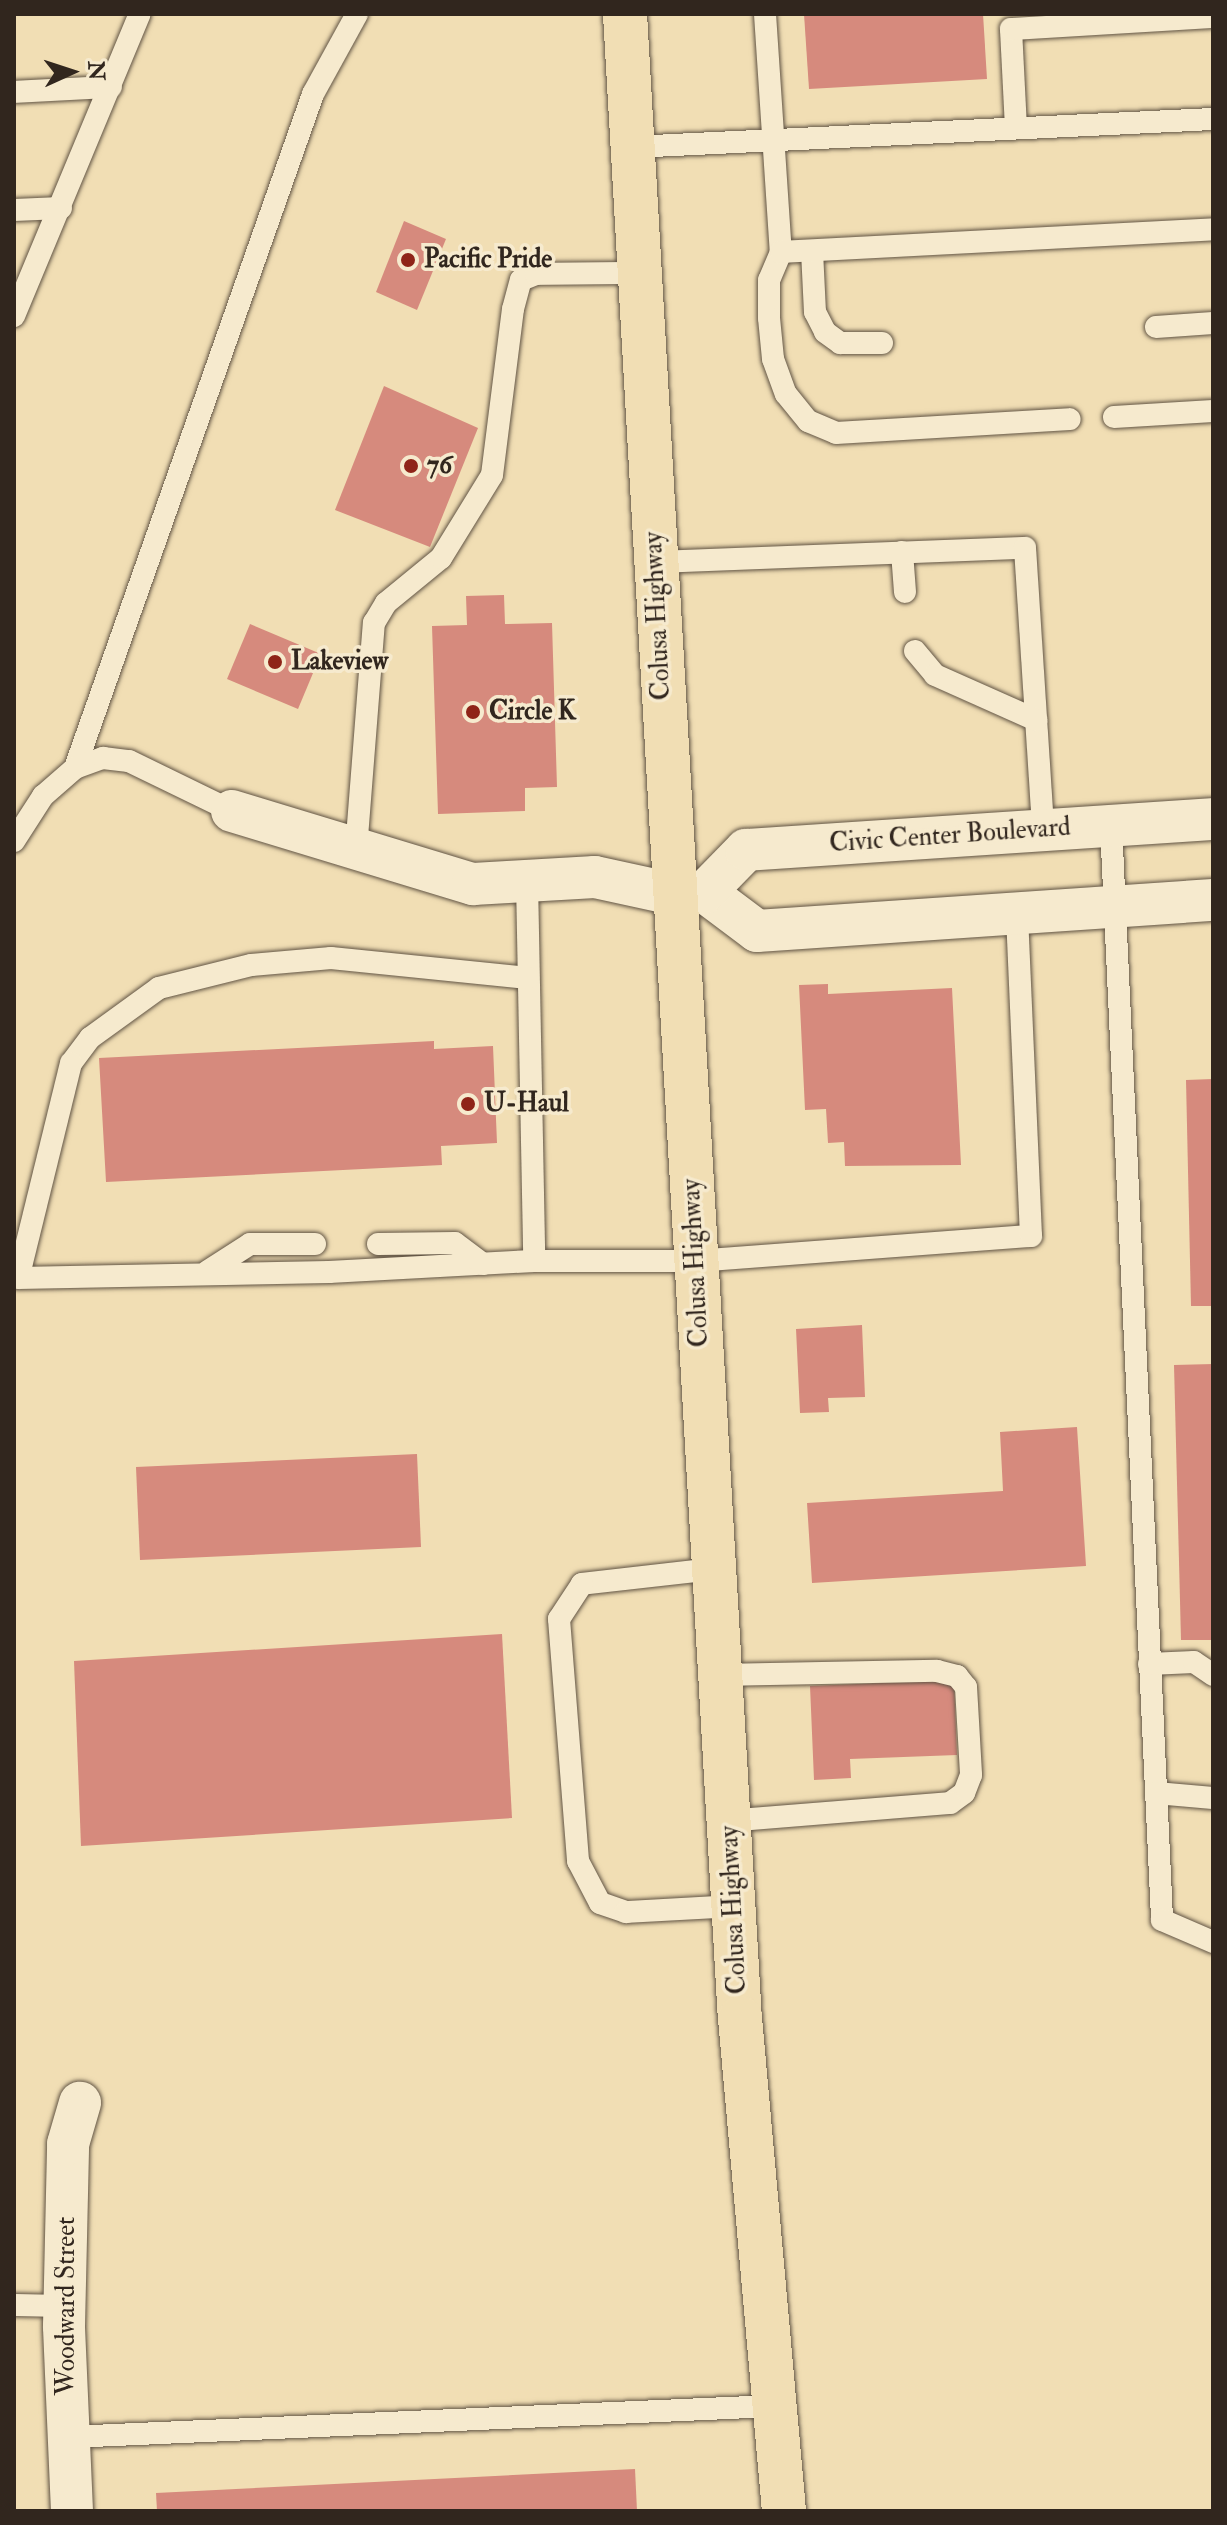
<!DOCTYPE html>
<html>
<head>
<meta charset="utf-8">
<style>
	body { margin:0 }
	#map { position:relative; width:1227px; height:2525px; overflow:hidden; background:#f1deb4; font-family:"IM FELL Double Pica",serif }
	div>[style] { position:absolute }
	.building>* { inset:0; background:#d68a7d }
	.roads { filter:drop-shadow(0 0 2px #615444) drop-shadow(0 0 2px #615444) }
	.service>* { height:22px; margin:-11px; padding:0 11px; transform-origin:11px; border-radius:11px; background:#f6eace }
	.minor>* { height:42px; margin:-21px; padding:0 21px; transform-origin:21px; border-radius:21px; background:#f6eace }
	.trunk>* { height:44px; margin:-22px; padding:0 22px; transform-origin:22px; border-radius:22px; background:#f1deb4 }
	.dots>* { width:22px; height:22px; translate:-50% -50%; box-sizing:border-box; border:4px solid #f6eace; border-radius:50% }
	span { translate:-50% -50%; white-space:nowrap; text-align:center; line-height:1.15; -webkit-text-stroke:7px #f6eace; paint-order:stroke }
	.poi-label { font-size:26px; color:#31261e; font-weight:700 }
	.left { translate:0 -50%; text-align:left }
	.street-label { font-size:26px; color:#31261e }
	.frame { position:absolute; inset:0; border:16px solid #31261e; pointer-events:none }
	.north { position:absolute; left:32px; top:32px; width:80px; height:80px; -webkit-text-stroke:6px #f6eace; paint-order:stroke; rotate:87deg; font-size:22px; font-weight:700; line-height:32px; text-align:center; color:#31261e }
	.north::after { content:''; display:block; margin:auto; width:28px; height:36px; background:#31261e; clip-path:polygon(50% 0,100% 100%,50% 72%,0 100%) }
</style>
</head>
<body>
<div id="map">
	<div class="building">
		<i style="clip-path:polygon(804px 14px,983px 14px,987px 79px,809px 89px)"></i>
		<i style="clip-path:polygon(404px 221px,446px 239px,417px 310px,376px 292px)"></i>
		<i style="clip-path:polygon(384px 386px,478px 428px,430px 547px,335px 510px)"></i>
		<i style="clip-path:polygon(504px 595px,505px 624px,552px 623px,557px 787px,525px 788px,525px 811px,438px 814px,432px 626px,467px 625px,466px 596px)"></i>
		<i style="clip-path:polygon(250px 624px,321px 654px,298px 709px,227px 679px)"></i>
		<i style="clip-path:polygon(828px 984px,828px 994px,952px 988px,961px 1165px,845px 1166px,844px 1142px,828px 1143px,826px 1109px,805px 1110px,799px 985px)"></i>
		<i style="clip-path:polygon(434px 1041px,434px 1049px,493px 1046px,497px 1143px,441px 1146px,442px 1165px,106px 1182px,99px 1058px)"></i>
		<i style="clip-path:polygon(1213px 1079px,1213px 1306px,1191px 1306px,1186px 1080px)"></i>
		<i style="clip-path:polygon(862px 1325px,865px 1397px,828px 1398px,829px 1412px,800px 1413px,796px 1329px)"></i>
		<i style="clip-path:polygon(1213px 1364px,1213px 1640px,1181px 1640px,1174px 1365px)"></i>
		<i style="clip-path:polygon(1077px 1427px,1086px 1566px,812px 1583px,807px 1503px,1003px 1491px,1000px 1432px)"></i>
		<i style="clip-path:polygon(417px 1454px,421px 1547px,140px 1560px,136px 1467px)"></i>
		<i style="clip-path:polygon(502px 1634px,512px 1818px,81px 1846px,74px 1661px)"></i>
		<i style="clip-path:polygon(954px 1680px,957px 1755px,850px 1759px,851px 1778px,814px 1780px,810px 1686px)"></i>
		<i style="clip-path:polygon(635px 2469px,637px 2511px,157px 2511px,156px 2493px)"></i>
	</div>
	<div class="roads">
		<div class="service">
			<i style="left:765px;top:14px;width:239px;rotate:86.2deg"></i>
			<i style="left:781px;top:252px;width:30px;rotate:113deg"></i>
			<i style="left:769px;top:280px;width:38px;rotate:90deg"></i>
			<i style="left:769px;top:318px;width:41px;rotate:84.4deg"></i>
			<i style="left:773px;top:359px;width:37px;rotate:70deg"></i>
			<i style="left:786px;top:394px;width:35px;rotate:51deg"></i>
			<i style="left:808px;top:421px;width:30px;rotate:23deg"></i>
			<i style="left:836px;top:433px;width:234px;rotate:-3.4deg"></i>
			<i style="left:14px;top:92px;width:97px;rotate:-3deg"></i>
			<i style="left:1016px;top:128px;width:99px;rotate:-92.9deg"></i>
			<i style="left:1011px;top:29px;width:202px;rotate:-3.4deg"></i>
			<i style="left:632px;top:147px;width:582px;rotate:-2.76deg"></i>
			<i style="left:14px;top:210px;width:47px;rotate:-2.4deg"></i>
			<i style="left:812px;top:251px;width:61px;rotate:87.2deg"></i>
			<i style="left:815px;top:312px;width:22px;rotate:63deg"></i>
			<i style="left:825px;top:332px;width:19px;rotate:36deg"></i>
			<i style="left:840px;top:343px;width:42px"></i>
			<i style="left:781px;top:252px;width:433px;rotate:-3deg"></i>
			<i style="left:14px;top:316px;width:327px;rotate:-67.4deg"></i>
			<i style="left:1156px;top:327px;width:57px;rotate:-4deg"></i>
			<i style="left:1114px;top:417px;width:99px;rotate:-3.5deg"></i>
			<i style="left:902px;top:552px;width:40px;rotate:85.7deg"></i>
			<i style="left:655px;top:562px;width:370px;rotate:-2.2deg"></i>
			<i style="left:1025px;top:548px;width:282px;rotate:86.3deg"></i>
			<i style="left:915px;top:651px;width:31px;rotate:50deg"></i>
			<i style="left:935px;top:675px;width:111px;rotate:24deg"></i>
			<i style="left:75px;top:768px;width:715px;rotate:-70.55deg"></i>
			<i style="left:313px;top:94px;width:91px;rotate:-61.2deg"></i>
			<i style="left:1111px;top:825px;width:1096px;rotate:87.33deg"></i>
			<i style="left:1162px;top:1920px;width:56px;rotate:23.3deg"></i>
			<i style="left:14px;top:841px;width:54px;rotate:-57.2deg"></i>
			<i style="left:43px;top:796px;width:43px;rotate:-41.2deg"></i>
			<i style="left:75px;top:768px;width:30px;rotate:-20deg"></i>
			<i style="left:103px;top:758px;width:26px;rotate:7deg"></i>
			<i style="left:129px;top:761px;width:114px;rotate:25.9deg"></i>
			<i style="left:356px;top:850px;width:228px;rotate:-85.5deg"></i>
			<i style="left:374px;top:623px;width:23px;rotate:-59deg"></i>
			<i style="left:386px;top:603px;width:71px;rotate:-39.3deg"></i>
			<i style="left:441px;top:558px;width:97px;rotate:-58.4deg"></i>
			<i style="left:492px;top:475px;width:167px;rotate:-82.8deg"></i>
			<i style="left:513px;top:309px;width:30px;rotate:-75deg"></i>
			<i style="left:521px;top:280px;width:16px;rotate:-22deg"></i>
			<i style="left:536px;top:274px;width:103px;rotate:-0.6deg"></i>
			<i style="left:527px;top:881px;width:380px;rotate:88.9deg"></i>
			<i style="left:528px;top:978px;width:198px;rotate:-174.2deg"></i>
			<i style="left:331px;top:958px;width:80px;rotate:175deg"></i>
			<i style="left:251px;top:965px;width:95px;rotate:166deg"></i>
			<i style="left:159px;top:988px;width:85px;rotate:144.1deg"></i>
			<i style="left:90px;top:1038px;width:31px;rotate:127deg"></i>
			<i style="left:71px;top:1063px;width:221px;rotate:103.8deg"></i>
			<i style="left:18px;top:1278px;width:311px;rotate:-1.1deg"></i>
			<i style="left:329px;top:1272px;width:205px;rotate:-3.1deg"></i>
			<i style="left:534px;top:1261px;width:162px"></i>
			<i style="left:696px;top:1261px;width:336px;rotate:-4.3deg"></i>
			<i style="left:1031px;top:1236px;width:325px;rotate:-92.5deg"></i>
			<i style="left:378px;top:1244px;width:77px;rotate:-0.7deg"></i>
			<i style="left:455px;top:1243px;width:35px;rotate:37deg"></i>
			<i style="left:208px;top:1271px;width:50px;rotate:-32.7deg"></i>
			<i style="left:250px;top:1244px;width:65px"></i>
			<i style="left:713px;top:1569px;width:132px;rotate:173.5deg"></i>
			<i style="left:582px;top:1584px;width:42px;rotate:123.3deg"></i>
			<i style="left:559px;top:1619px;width:243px;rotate:85.5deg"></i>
			<i style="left:578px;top:1861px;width:47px;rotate:62.4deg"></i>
			<i style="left:600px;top:1903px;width:28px;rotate:19deg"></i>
			<i style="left:626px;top:1912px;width:107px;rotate:-3.2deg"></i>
			<i style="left:1149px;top:1664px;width:45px;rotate:-2.5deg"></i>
			<i style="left:1194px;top:1662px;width:23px;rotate:34deg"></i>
			<i style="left:719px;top:1675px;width:218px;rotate:-1.1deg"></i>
			<i style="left:937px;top:1671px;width:21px;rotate:14deg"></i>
			<i style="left:957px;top:1676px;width:14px;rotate:51deg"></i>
			<i style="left:966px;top:1687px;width:88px;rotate:86.7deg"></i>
			<i style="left:971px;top:1775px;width:19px;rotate:111deg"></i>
			<i style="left:964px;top:1793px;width:17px;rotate:144deg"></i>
			<i style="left:950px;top:1803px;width:223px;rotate:175.4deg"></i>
			<i style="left:1156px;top:1793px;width:57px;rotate:5deg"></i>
			<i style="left:14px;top:2305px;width:51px;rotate:1.1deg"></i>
			<i style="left:69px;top:2437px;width:704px;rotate:-2.52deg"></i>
		</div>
		<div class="minor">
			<i style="left:232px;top:811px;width:252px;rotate:16.9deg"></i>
			<i style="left:473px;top:884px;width:122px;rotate:-3.3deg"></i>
			<i style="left:595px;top:877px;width:80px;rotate:12.3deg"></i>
			<i style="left:673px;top:894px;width:32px;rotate:-4deg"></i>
			<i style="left:705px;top:892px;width:65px;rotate:36.9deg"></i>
			<i style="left:757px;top:931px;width:457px;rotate:-3.9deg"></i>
			<i style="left:705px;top:892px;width:59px;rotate:-45.7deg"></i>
			<i style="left:746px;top:850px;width:468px;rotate:-3.8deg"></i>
			<i style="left:72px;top:2511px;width:185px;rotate:-92.5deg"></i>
			<i style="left:64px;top:2326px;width:182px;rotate:-88.7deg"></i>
			<i style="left:68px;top:2144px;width:43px;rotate:-73.7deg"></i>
		</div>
		<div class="trunk">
			<i style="left:625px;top:14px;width:2007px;rotate:86.72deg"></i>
			<i style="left:740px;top:2018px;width:495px;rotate:84.9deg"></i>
		</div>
	</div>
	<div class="dots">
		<i style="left:408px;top:260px;background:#8f2418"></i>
		<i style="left:411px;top:466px;background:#8f2418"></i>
		<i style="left:275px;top:662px;background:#8f2418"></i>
		<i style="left:473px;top:712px;background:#8f2418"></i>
		<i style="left:468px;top:1104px;background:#8f2418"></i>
	</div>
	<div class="poi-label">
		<span class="left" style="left:424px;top:260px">Pacific Pride</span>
		<span class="left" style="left:427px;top:466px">76</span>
		<span class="left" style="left:291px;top:662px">Lakeview</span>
		<span class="left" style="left:489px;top:712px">Circle K</span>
		<span class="left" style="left:484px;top:1104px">U-Haul</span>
	</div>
	<div class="street-label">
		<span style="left:658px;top:616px;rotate:-93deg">Colusa Highway</span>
		<span style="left:950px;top:836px;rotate:-4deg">Civic Center Boulevard</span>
		<span style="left:696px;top:1263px;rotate:-93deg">Colusa Highway</span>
		<span style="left:734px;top:1910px;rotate:-93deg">Colusa Highway</span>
		<span style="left:67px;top:2306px;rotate:-90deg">Woodward Street</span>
	</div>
	<div class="frame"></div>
	<div class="north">N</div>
</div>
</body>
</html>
